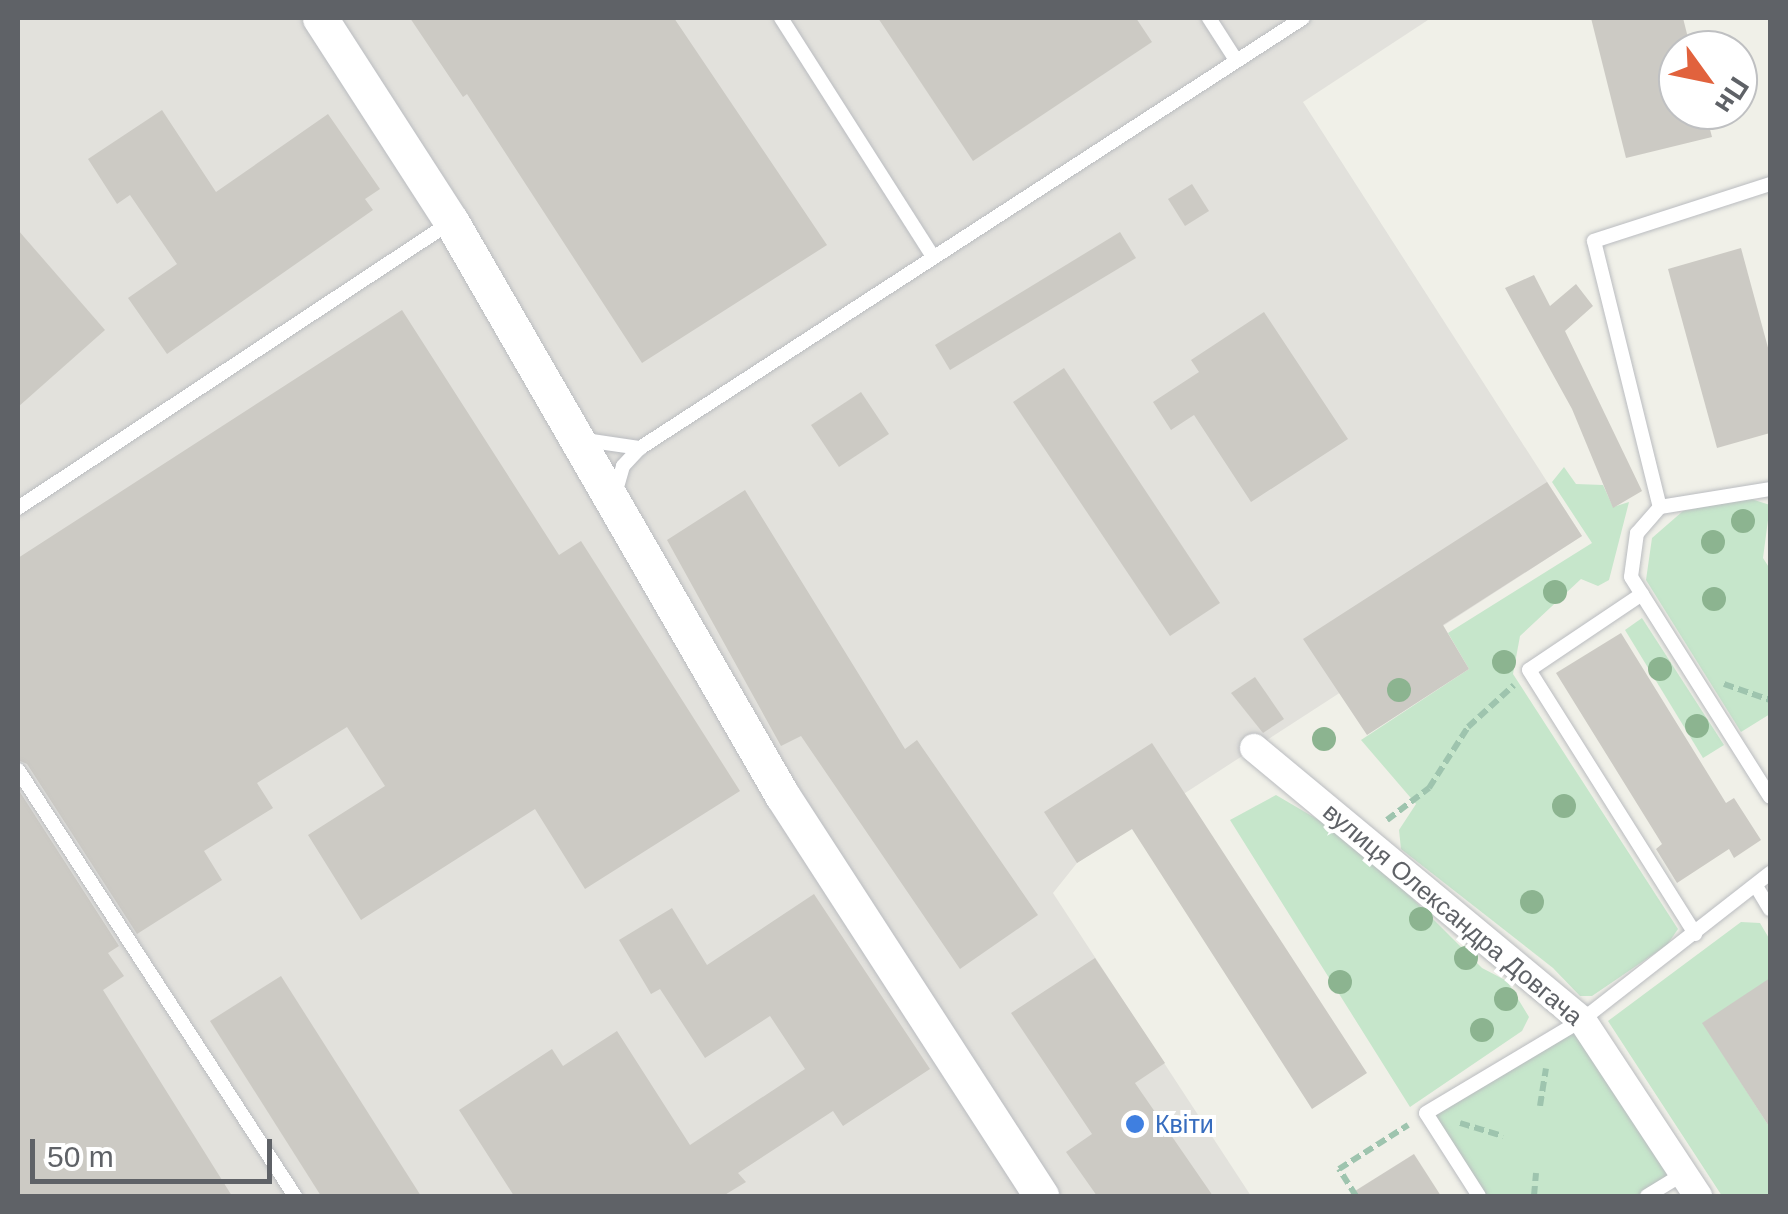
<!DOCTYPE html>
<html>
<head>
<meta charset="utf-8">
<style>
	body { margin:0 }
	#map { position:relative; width:1788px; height:1214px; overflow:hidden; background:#f0f0e8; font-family:Helvetica,sans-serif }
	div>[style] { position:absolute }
	.industrial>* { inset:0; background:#e2e1dc }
	.green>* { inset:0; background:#c6e6cb }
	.building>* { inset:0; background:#cccac4 }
	.path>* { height:6px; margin-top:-3px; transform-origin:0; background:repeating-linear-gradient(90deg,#9ec4ae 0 10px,transparent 0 15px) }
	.roads { filter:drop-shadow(0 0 2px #babcc0) drop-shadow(0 0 2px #babcc0) }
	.service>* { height:14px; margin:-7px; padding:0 7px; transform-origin:7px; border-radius:7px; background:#fff }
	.minor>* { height:28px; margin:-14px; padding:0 14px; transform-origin:14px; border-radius:14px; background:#fff }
	.tertiary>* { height:35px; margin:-17.5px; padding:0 17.5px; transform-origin:17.5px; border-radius:17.5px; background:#fff }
	.trees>* { width:24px; height:24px; margin:-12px; border-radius:50%; background:#8cb490 }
	.dots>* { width:28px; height:28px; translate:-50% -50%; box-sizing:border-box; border:5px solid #fff; border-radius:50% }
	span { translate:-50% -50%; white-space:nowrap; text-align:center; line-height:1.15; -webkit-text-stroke:8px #fff; paint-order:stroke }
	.street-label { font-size:25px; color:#5f6267 }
	.shop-label { font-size:25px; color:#366cbe }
	.left { translate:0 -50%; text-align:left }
	.frame { position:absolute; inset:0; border:20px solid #5f6267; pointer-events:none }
	.north { position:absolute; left:1658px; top:30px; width:100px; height:100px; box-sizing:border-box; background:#fff; border:2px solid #bfc0c2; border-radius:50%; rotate:123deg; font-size:28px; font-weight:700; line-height:40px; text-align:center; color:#5f6267 }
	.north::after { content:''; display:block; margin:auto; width:35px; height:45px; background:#e1623d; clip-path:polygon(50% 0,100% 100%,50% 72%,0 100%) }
	.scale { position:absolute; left:30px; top:1139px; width:242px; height:45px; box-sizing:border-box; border:5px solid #5f6267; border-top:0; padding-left:12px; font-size:30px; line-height:35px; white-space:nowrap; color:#5f6267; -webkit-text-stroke:8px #fff; paint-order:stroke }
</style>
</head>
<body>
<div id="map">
	<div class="industrial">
		<i style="clip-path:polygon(18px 18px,1431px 18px,1303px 102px,1582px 536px,1077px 863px,1053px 893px,1251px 1196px,18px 1196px)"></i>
	</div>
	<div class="green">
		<i style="clip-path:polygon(1564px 467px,1576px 484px,1603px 485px,1613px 507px,1629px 502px,1609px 580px,1598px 586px,1581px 579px,1520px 636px,1513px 674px,1678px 929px,1667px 945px,1592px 996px,1580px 996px,1553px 968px,1401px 849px,1399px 830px,1416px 804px,1361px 740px,1469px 669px,1448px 633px,1592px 543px,1552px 482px)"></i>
		<i style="clip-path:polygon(1748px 498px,1770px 505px,1763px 558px,1770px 569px,1770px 714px,1741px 732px,1646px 580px,1652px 538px,1683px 511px)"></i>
		<i style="clip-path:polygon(1642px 618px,1724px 745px,1703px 758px,1625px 630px)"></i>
		<i style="clip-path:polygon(1276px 795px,1356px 842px,1482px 968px,1507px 981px,1529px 1017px,1522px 1031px,1410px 1107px,1230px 820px)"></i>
		<i style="clip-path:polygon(1741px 922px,1760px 923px,1770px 940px,1770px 980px,1703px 1023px,1770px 1128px,1770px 1196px,1722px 1196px,1608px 1021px)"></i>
		<i style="clip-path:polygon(1582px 1020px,1683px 1174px,1647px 1196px,1479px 1196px,1426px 1113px)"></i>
	</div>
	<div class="building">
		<i style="clip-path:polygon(410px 18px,674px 18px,827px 245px,642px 363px,467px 94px,463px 97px)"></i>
		<i style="clip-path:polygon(878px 18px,1136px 18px,1152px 42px,973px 161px)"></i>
		<i style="clip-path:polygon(1591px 18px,1683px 18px,1691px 50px,1678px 50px,1678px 110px,1705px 110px,1712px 137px,1626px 158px)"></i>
		<i style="clip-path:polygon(162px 110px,216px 192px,328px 114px,380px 189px,365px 199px,373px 210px,167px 354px,128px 298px,177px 264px,130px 195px,117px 204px,88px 159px)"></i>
		<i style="clip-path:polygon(1192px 184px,1209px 211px,1185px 226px,1168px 199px)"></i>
		<i style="clip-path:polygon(18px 230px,105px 330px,18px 407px)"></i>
		<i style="clip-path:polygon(1120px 232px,1136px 258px,950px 370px,935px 345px)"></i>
		<i style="clip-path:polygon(1741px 248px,1770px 355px,1770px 433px,1717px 448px,1668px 269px)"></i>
		<i style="clip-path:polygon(1534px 275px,1550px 306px,1576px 284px,1593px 306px,1565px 331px,1642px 491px,1613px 508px,1572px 409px,1505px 288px)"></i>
		<i style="clip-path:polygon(402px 310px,559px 555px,581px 541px,740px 791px,585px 889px,535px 809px,361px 920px,308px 835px,385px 786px,347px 727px,257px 783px,273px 808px,204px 851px,222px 880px,137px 934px,27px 764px,18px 760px,18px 558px)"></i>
		<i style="clip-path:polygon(1264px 312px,1348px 439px,1251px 502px,1194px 415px,1171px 430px,1153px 402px,1199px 372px,1191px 360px)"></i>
		<i style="clip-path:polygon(1064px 368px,1220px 603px,1170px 636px,1013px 402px)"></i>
		<i style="clip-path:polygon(861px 392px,889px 434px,839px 467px,811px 425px)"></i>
		<i style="clip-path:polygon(1547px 482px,1582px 536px,1443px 625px,1469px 669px,1367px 735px,1303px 639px)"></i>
		<i style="clip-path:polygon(745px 490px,905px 749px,917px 740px,1038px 915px,960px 969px,801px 736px,781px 746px,667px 540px)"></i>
		<i style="clip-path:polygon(1621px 633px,1726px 803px,1734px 798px,1761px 840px,1734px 858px,1729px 849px,1677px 883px,1656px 849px,1662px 844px,1556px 673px)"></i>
		<i style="clip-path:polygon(1255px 677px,1284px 719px,1263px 733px,1231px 693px)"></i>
		<i style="clip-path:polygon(1152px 743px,1367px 1073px,1312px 1109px,1132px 829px,1077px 863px,1044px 812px)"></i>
		<i style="clip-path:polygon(18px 789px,119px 946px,108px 953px,124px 976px,103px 990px,232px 1196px,18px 1196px)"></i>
		<i style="clip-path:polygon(814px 894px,930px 1069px,843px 1126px,833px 1111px,738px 1173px,746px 1182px,723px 1196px,514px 1196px,459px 1110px,552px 1049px,563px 1066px,617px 1031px,690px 1145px,805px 1069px,770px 1016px,705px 1058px,660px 989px,651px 994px,619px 940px,672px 908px,707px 965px)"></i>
		<i style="clip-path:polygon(1095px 958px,1165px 1063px,1135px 1083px,1213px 1196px,1097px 1196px,1066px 1152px,1092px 1134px,1011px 1013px)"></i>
		<i style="clip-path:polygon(281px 976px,421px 1196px,321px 1196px,210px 1021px)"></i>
		<i style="clip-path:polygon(1770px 978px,1770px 1128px,1702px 1023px)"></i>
		<i style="clip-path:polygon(1414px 1154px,1441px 1196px,1347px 1196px)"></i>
	</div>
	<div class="path">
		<i style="left:1724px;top:684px;width:49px;rotate:19.2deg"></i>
		<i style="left:1387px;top:820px;width:53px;rotate:-37.3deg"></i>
		<i style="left:1429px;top:788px;width:72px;rotate:-57.4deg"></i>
		<i style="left:1468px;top:727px;width:62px;rotate:-42.4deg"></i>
		<i style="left:1540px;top:1106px;width:38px;rotate:-81deg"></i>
		<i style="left:1460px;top:1123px;width:45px;rotate:16.8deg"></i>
		<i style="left:1356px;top:1196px;width:32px;rotate:-122deg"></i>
		<i style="left:1339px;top:1169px;width:82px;rotate:-32.5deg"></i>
		<i style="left:1534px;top:1196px;width:23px;rotate:-85deg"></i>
	</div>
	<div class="roads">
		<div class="service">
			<i style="left:781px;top:18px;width:281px;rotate:57.5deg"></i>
			<i style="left:1209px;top:18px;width:50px;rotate:57.3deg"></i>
			<i style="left:1770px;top:184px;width:185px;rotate:162.1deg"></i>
			<i style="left:1594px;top:241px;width:274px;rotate:76.1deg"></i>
			<i style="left:1660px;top:507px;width:35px;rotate:131deg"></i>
			<i style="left:1637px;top:533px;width:44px;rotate:97.8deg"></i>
			<i style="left:1631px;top:577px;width:260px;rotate:57.7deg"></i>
			<i style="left:585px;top:440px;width:56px;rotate:8.3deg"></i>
			<i style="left:640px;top:448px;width:790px;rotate:-32.97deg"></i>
			<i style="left:615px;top:494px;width:29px;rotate:-74deg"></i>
			<i style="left:623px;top:466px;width:25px;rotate:-47deg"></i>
			<i style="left:1660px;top:507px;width:111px;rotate:-9.3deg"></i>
			<i style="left:18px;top:508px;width:519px;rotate:-33.45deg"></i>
			<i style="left:1642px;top:594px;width:136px;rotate:146.1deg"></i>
			<i style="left:1529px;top:670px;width:312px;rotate:57.8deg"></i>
			<i style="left:18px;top:770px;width:508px;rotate:56.97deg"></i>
			<i style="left:1756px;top:886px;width:27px;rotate:59deg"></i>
			<i style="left:1479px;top:1196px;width:98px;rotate:-122.6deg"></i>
			<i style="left:1426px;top:1113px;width:182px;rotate:-30.8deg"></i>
			<i style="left:1582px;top:1020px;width:239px;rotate:-38deg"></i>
			<i style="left:1647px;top:1196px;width:42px;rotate:-31.4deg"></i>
		</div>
		<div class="minor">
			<i style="left:1254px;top:748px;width:426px;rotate:39.7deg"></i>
			<i style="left:1582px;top:1020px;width:211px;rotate:56.6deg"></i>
		</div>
		<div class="tertiary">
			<i style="left:320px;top:18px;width:242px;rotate:57.2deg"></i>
			<i style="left:451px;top:221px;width:663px;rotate:60.03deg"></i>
			<i style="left:782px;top:795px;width:477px;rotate:57.1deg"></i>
		</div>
	</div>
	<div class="trees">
		<i style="left:1743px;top:521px"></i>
		<i style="left:1713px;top:542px"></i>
		<i style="left:1555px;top:592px"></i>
		<i style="left:1714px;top:599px"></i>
		<i style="left:1504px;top:662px"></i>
		<i style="left:1660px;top:669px"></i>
		<i style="left:1399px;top:690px"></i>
		<i style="left:1697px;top:726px"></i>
		<i style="left:1324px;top:739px"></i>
		<i style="left:1564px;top:806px"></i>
		<i style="left:1532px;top:902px"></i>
		<i style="left:1421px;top:919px"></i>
		<i style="left:1466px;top:958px"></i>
		<i style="left:1340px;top:982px"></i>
		<i style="left:1506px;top:999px"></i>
		<i style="left:1482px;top:1030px"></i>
	</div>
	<div class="dots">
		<i style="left:1135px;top:1124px;background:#3f7fe0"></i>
	</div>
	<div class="street-label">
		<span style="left:1453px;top:914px;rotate:40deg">вулиця Олександра Довгача</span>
	</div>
	<div class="shop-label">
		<span class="left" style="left:1155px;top:1124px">Квіти</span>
	</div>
	<div class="frame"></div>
	<div class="north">Пн</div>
	<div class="scale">50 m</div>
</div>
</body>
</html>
